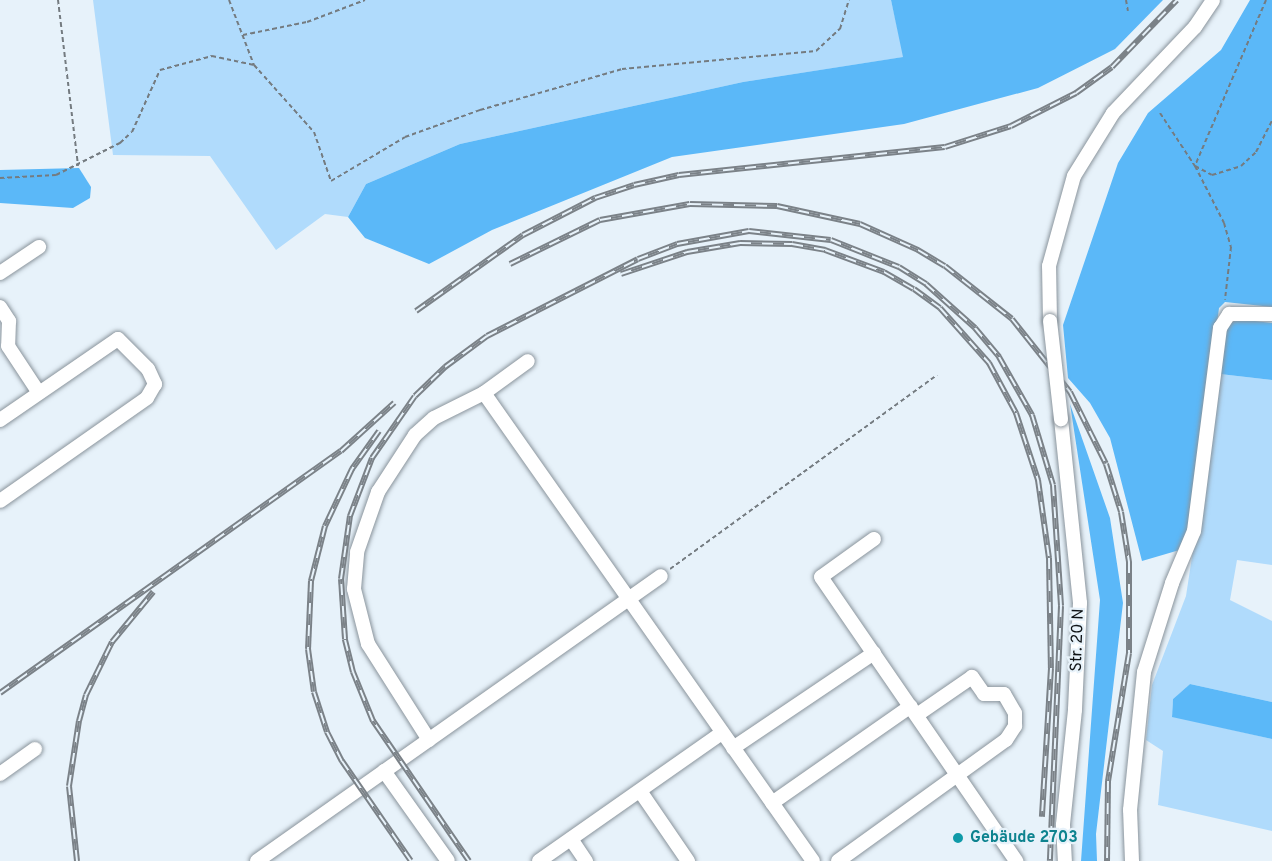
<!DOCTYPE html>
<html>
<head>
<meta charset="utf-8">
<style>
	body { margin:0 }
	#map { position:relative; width:1272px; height:861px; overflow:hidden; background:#e7f2fa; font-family:Overpass,sans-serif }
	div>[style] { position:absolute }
	.green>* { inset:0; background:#b0dbfc }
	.forest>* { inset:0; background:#5bb8f8 }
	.path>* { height:2px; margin-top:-1px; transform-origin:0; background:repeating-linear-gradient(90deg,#747b80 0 4.5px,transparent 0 7.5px) }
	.roads { filter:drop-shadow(0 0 2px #8a949c) drop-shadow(0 0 2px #8a949c) }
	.minor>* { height:14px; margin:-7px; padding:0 7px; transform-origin:7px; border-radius:7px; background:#fff }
	.rail>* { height:6px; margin-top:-3px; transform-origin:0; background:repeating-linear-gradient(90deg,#e7f2fa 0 11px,#7b8288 0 22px); box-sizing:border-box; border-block:2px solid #7b8288 }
	.bridges { filter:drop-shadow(0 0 2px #8a949c) drop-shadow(0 0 2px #8a949c) }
	.minor-bridge>* { height:14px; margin:-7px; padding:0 7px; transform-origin:7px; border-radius:7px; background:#fff }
	.dots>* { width:16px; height:16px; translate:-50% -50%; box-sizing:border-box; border:3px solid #e7f2fa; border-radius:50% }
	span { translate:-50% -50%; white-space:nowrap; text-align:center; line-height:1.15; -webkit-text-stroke:4.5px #e7f2fa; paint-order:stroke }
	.street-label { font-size:16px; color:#0f1316 }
	.culture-label { font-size:16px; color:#0d838f; font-weight:700 }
	.left { translate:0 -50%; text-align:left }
</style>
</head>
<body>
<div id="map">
	<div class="green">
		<i style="clip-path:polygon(93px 0,891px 0,904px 57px,743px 82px,460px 144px,366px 184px,348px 217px,325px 214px,276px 250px,210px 156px,113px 155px)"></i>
		<i style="clip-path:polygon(1220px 374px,1272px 380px,1272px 565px,1237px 560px,1230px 600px,1272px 621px,1272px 702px,1190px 684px,1173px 699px,1172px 716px,1272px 739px,1272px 831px,1158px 805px,1163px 751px,1146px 740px,1152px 685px,1186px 596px)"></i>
	</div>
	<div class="forest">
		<i style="clip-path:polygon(891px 0,1163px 0,1115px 49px,1038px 88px,904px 124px,672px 157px,492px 230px,429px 264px,365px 238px,348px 217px,366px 184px,460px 144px,743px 82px,903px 57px)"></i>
		<i style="clip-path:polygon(1250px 0,1272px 0,1272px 307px,1225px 302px,1219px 308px,1193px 516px,1183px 549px,1142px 561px,1110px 438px,1090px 403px,1068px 378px,1063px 325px,1118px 163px,1148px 113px,1221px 50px)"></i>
		<i style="clip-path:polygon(79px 168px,91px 187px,90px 198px,73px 208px,0 203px,0 170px)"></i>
		<i style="clip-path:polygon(1238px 319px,1272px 323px,1272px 380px,1220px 374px,1225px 326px)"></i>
		<i style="clip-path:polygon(1070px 404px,1110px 518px,1123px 603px,1096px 834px,1097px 861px,1081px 861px,1100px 600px)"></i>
		<i style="clip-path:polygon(1190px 684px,1272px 702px,1272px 739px,1172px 717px,1173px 699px)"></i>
	</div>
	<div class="path">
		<i style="left:58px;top:0;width:167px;rotate:83.1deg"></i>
		<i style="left:229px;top:0;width:70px;rotate:69deg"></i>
		<i style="left:254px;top:65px;width:90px;rotate:48.2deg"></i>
		<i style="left:314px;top:132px;width:52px;rotate:70.9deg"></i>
		<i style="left:331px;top:181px;width:86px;rotate:-30.7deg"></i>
		<i style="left:405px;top:137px;width:80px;rotate:-19.8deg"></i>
		<i style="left:480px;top:110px;width:148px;rotate:-16.1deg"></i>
		<i style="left:622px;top:69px;width:195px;rotate:-5.3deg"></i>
		<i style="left:816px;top:51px;width:33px;rotate:-43deg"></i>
		<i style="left:840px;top:29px;width:30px;rotate:-73deg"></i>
		<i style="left:1126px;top:0;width:11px;rotate:80deg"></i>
		<i style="left:1266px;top:0;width:181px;rotate:113.2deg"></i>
		<i style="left:1195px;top:166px;width:19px;rotate:28deg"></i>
		<i style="left:1212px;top:175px;width:30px;rotate:-17deg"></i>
		<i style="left:1241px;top:166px;width:21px;rotate:-43deg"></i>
		<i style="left:1256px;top:152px;width:36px;rotate:-63deg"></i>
		<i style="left:243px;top:35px;width:65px;rotate:-11.5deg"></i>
		<i style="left:307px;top:22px;width:62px;rotate:-20.8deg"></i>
		<i style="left:1160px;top:113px;width:64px;rotate:56.6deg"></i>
		<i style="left:1195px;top:166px;width:64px;rotate:63deg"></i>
		<i style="left:1224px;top:223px;width:25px;rotate:74deg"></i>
		<i style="left:1231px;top:247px;width:53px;rotate:96.5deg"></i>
		<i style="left:0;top:178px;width:56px;rotate:-3.1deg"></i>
		<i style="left:56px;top:175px;width:72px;rotate:-26.6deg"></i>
		<i style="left:120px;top:143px;width:16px;rotate:-43deg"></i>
		<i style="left:132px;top:132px;width:68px;rotate:-65.7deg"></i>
		<i style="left:160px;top:70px;width:54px;rotate:-15.1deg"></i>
		<i style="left:212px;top:56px;width:43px;rotate:12.1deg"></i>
		<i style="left:670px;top:569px;width:330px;rotate:-36deg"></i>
	</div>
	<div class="roads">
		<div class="minor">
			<i style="left:0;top:273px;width:47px;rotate:-33.7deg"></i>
			<i style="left:0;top:307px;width:17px;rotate:57deg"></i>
			<i style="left:9px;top:321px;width:25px;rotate:92deg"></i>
			<i style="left:8px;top:346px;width:56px;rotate:56.6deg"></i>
			<i style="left:1050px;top:321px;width:55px;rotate:-91deg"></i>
			<i style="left:1049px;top:266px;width:93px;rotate:-74.5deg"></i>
			<i style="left:1074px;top:176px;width:74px;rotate:-58.2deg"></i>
			<i style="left:1113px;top:113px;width:119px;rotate:-46.4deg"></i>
			<i style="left:1195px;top:27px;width:32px;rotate:-56deg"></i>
			<i style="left:484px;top:393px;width:572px;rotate:54.89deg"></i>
			<i style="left:1061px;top:419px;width:185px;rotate:84.1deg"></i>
			<i style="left:1080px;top:603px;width:107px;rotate:92.7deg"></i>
			<i style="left:1075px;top:710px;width:116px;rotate:96deg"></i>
			<i style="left:1063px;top:825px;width:36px;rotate:87deg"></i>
			<i style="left:0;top:420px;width:143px;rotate:-34.5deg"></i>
			<i style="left:118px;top:339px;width:42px;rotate:45deg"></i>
			<i style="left:148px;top:369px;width:17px;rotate:65deg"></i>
			<i style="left:155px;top:384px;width:16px;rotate:120deg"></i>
			<i style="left:147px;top:398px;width:179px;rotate:145deg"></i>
			<i style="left:874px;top:539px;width:65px;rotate:144.4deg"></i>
			<i style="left:821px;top:577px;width:345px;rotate:55.5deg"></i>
			<i style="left:429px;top:740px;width:114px;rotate:-122.4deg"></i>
			<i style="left:368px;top:644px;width:57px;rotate:-104.3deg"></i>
			<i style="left:354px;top:589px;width:37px;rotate:-85deg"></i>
			<i style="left:357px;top:552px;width:64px;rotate:-70.7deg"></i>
			<i style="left:378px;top:492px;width:68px;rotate:-57deg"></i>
			<i style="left:415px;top:435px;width:25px;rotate:-42deg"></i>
			<i style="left:434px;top:418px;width:56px;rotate:-26.6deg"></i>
			<i style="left:484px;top:393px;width:54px;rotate:-36deg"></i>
			<i style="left:733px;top:748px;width:170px;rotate:-34deg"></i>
			<i style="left:384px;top:771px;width:110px;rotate:54.6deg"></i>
			<i style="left:0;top:774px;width:43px;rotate:-35.5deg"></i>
			<i style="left:640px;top:791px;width:85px;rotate:55.6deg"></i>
			<i style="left:772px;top:803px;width:169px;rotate:-34.9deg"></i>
			<i style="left:571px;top:839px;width:27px;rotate:56deg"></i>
			<i style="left:257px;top:861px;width:494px;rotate:-35.2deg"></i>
			<i style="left:539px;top:861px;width:223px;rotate:-35deg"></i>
			<i style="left:838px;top:861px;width:207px;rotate:-35.8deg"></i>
			<i style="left:1006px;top:740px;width:17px;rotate:-57deg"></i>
			<i style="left:1015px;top:726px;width:13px;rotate:-90deg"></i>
			<i style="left:1015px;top:713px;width:22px;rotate:-120deg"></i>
			<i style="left:1004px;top:694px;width:20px;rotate:180deg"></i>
			<i style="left:984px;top:694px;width:21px;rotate:-125deg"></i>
			<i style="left:972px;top:677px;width:67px;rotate:145.4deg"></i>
			<i style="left:1132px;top:861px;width:51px;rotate:-92.2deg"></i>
			<i style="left:1130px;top:810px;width:139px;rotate:-84.2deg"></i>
			<i style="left:1144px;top:672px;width:93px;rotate:-72.5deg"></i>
			<i style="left:1172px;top:583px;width:56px;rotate:-67.1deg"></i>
			<i style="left:1194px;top:531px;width:205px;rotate:-82.7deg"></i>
			<i style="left:1220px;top:328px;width:17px;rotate:-57deg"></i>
			<i style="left:1229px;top:314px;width:43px"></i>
		</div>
	</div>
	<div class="rail">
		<i style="left:510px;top:264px;width:100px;rotate:-26.1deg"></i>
		<i style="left:600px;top:220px;width:91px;rotate:-10.1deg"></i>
		<i style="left:690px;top:204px;width:87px;rotate:1.3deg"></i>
		<i style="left:777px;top:206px;width:85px;rotate:12.2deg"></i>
		<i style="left:860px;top:224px;width:64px;rotate:24.1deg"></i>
		<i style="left:918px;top:250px;width:31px;rotate:31deg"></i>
		<i style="left:945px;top:266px;width:85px;rotate:38.3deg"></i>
		<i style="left:1012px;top:319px;width:93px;rotate:51.5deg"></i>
		<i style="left:1070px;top:392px;width:80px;rotate:63.4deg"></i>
		<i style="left:1106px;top:464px;width:50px;rotate:72.6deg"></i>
		<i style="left:1121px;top:512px;width:51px;rotate:80.9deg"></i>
		<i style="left:1129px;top:562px;width:91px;rotate:90deg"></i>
		<i style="left:1129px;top:653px;width:130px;rotate:99.3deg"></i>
		<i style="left:1108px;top:781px;width:80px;rotate:90.7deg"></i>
		<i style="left:621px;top:274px;width:70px;rotate:-18.4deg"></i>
		<i style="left:687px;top:252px;width:54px;rotate:-9.6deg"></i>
		<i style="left:740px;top:243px;width:52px;rotate:1.1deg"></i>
		<i style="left:792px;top:244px;width:34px;rotate:10deg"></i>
		<i style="left:825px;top:250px;width:63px;rotate:20.4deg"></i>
		<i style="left:884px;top:272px;width:34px;rotate:30deg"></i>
		<i style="left:914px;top:289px;width:32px;rotate:36deg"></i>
		<i style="left:940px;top:308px;width:74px;rotate:48.3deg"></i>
		<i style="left:989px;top:363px;width:57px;rotate:61.6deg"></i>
		<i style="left:1016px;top:413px;width:71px;rotate:71.8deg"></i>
		<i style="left:1038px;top:480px;width:79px;rotate:82deg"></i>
		<i style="left:1049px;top:558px;width:110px;rotate:89deg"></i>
		<i style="left:1051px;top:668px;width:149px;rotate:93.5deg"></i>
		<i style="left:416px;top:311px;width:131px;rotate:-35.4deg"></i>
		<i style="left:523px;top:235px;width:81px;rotate:-27.2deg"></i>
		<i style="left:595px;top:198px;width:41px;rotate:-18.4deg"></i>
		<i style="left:634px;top:185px;width:46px;rotate:-12.5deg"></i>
		<i style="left:679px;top:175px;width:267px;rotate:-6deg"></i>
		<i style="left:945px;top:147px;width:69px;rotate:-17.7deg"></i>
		<i style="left:1011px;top:126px;width:73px;rotate:-26.9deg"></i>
		<i style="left:1076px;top:93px;width:44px;rotate:-35.8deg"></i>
		<i style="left:1112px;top:67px;width:93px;rotate:-45.9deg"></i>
		<i style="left:379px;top:431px;width:47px;rotate:125.4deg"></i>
		<i style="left:352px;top:469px;width:63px;rotate:115.3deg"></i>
		<i style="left:325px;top:526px;width:57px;rotate:104.3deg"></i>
		<i style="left:311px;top:581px;width:68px;rotate:92.5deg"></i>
		<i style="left:308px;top:649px;width:43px;rotate:82.1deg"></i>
		<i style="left:314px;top:692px;width:42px;rotate:72deg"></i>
		<i style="left:327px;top:732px;width:33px;rotate:63deg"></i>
		<i style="left:342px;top:761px;width:121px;rotate:55.4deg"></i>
		<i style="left:0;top:693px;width:418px;rotate:-35.4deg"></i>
		<i style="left:341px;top:451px;width:72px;rotate:-42.2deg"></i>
		<i style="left:77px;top:861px;width:75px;rotate:-96.1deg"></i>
		<i style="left:69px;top:786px;width:66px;rotate:-81.3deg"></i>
		<i style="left:79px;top:721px;width:27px;rotate:-75deg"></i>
		<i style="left:86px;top:695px;width:59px;rotate:-63.9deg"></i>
		<i style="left:112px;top:642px;width:65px;rotate:-50.6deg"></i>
		<i style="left:469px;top:861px;width:170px;rotate:-124.4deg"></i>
		<i style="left:373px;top:721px;width:53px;rotate:-112.2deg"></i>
		<i style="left:353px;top:672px;width:34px;rotate:-104deg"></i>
		<i style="left:345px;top:639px;width:60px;rotate:-93.8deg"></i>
		<i style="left:341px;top:579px;width:64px;rotate:-81.9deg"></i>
		<i style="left:350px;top:516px;width:62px;rotate:-69.2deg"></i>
		<i style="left:372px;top:458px;width:75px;rotate:-55.3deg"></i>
		<i style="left:415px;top:396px;width:42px;rotate:-44deg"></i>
		<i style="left:445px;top:367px;width:52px;rotate:-36.4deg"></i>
		<i style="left:487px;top:336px;width:169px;rotate:-27deg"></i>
		<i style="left:638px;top:259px;width:42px;rotate:-21deg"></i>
		<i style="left:677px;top:244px;width:73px;rotate:-10.2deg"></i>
		<i style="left:749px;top:231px;width:82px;rotate:6.3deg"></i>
		<i style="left:831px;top:240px;width:73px;rotate:21.7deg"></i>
		<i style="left:899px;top:267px;width:32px;rotate:32deg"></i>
		<i style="left:926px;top:284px;width:66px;rotate:41.9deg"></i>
		<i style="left:975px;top:328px;width:38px;rotate:50deg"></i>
		<i style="left:999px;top:357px;width:67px;rotate:60.4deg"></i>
		<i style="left:1032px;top:415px;width:73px;rotate:73.3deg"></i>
		<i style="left:1053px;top:485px;width:121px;rotate:86.2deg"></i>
		<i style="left:1061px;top:606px;width:255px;rotate:92.5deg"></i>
	</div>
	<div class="bridges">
		<div class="minor-bridge">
			<i style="left:1050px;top:321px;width:99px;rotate:83.6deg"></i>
		</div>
	</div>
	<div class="dots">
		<i style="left:958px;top:838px;background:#0f9aa8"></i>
	</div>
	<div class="street-label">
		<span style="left:1078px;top:640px;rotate:-88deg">Str. 20 N</span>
	</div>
	<div class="culture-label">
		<span class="left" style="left:970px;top:838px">Gebäude 2703</span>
	</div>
</div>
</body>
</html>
